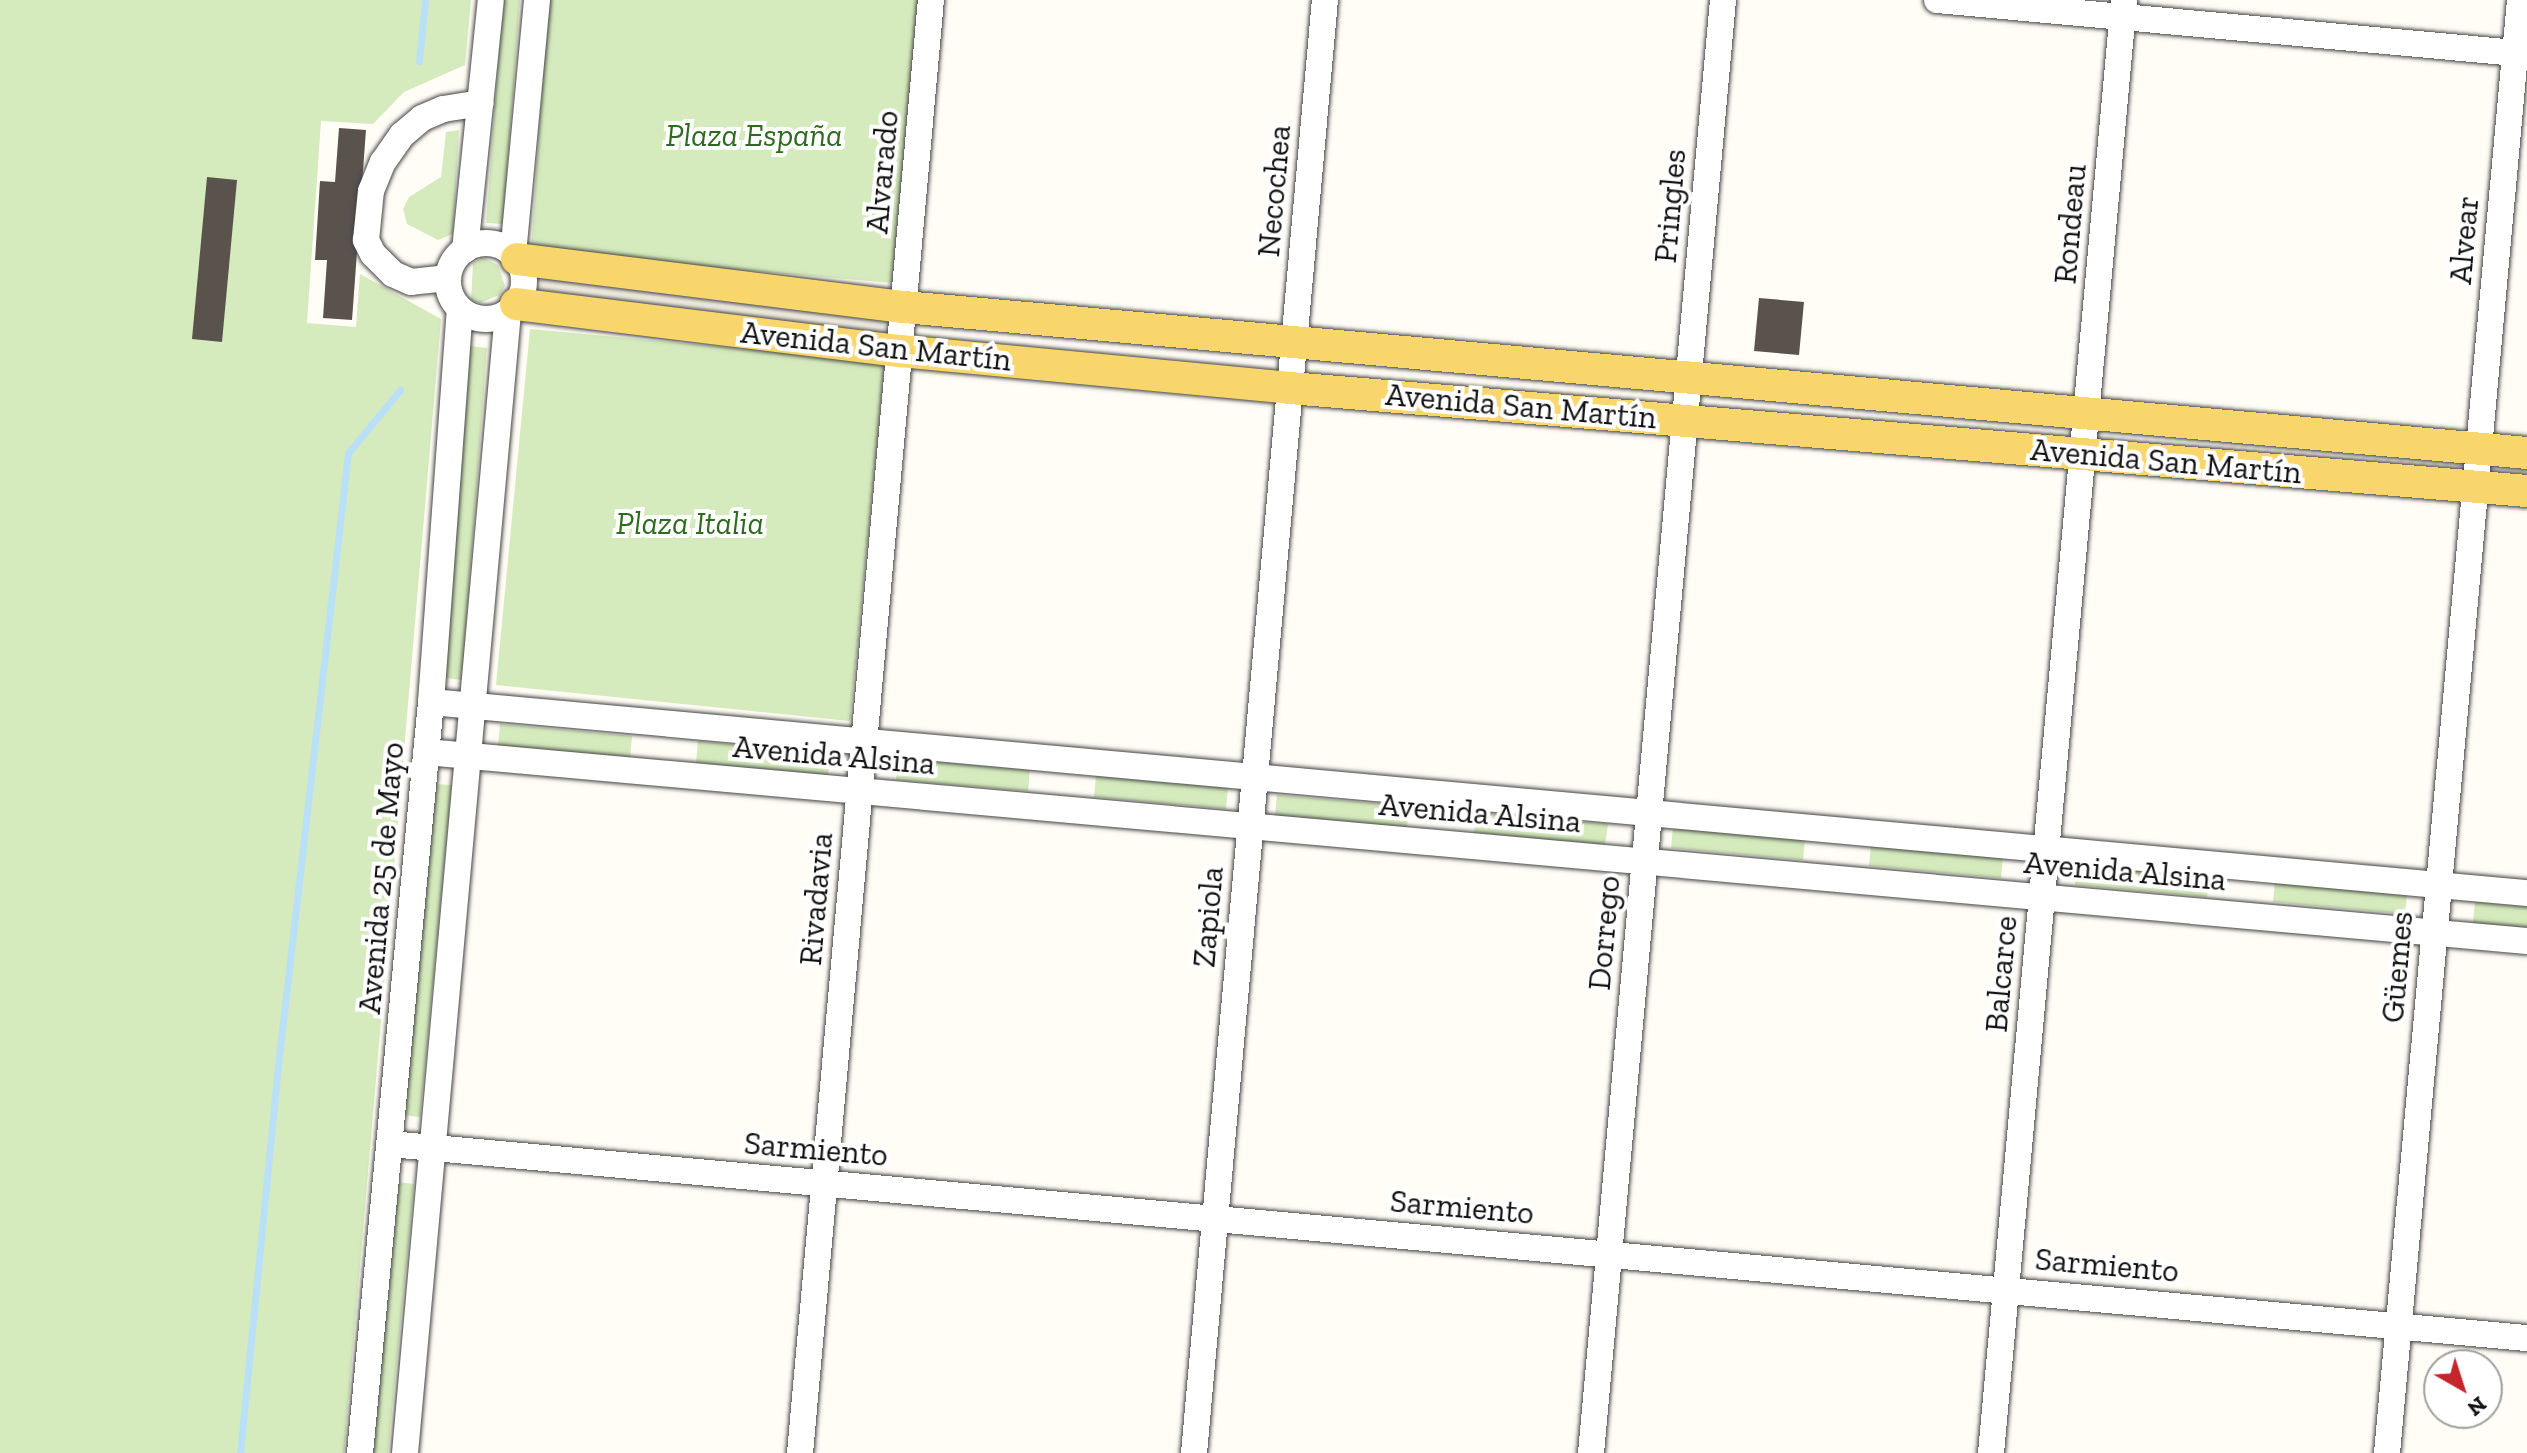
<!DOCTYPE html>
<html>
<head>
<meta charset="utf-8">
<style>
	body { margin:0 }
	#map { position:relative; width:2527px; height:1453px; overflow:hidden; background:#fffdf5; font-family:"Zilla Slab",serif }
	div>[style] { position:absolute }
	.green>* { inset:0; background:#d5ebbd }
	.plaza>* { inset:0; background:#f1ede2 }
	.stream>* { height:7px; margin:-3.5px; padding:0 3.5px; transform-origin:3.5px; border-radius:3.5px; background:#b9e0f7 }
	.building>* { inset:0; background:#5a524d }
	.roads { filter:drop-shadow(0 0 2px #444) drop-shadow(0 0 2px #444) }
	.minor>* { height:26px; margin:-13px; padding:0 13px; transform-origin:13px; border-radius:13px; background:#fff }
	.minor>.ring { margin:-13px; padding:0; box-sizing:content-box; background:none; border:26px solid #fff; border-radius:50% }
	.major>* { height:32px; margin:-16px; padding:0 16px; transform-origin:16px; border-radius:16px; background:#f9d66b }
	span { translate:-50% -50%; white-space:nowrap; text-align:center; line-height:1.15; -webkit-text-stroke:8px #fff; paint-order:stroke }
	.park-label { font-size:32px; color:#2f6b1f; font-style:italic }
	.street-label { font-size:32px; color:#111 }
	.north { position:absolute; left:2423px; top:1349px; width:80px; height:80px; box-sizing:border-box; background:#fff; border:2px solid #a0a0a0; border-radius:50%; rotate:141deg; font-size:22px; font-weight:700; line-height:32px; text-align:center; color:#111 }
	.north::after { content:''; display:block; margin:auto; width:28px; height:36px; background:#c4262e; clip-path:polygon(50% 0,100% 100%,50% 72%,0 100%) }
</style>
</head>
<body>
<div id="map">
	<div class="green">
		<i style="clip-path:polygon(0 0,471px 0,465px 65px,404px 92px,373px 124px,321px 121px,307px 323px,356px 327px,360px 274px,441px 319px,344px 1453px,0 1453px)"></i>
		<i style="clip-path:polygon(503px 0,520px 0,503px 224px,486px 223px)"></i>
		<i style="clip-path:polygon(548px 0,918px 0,892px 283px,531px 252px)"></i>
		<i style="clip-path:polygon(459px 130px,453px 234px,438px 240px,407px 224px,403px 209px,409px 197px,441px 177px,446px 132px)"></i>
		<i style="clip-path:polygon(482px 257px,498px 265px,505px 286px,499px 295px,480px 303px,471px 300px,473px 264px)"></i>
		<i style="clip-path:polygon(530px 329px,885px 362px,850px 721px,496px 685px)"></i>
		<i style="clip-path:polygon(470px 346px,487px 348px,462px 680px,445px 678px)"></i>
		<i style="clip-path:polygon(500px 724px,632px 736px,630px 758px,498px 746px)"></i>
		<i style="clip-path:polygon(698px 741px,830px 754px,828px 775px,696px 763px)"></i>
		<i style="clip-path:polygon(898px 758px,1030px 770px,1028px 791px,896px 780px)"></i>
		<i style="clip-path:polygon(1096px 775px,1228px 787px,1226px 809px,1094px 797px)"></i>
		<i style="clip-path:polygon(434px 784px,452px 785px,420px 1117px,403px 1115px)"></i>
		<i style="clip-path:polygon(1277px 795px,1409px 806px,1407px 828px,1275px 816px)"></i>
		<i style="clip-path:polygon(1475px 812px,1608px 824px,1605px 845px,1474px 833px)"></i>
		<i style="clip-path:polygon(1673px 827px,1805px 839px,1803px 860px,1671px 848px)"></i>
		<i style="clip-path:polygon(1871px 845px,2003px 856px,2001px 878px,1869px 866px)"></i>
		<i style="clip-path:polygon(2077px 863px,2209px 876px,2207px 897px,2075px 885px)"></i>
		<i style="clip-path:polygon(2275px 881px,2407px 893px,2405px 914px,2273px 902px)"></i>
		<i style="clip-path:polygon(2475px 902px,2527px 907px,2527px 928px,2473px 923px)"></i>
		<i style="clip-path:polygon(396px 1182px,414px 1184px,388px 1453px,371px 1453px)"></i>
	</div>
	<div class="plaza">
		<i style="clip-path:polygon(542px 273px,886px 314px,883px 339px,539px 298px)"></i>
	</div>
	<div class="stream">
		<i style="left:419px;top:61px;width:61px;rotate:-84.4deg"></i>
		<i style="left:240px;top:1453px;width:407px;rotate:-84.4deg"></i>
		<i style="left:280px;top:1048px;width:599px;rotate:-83.48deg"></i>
		<i style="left:348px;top:453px;width:82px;rotate:-50.5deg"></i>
	</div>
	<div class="building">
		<i style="clip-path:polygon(339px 128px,366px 130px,352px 320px,323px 318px,327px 260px,315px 260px,320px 181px,335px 182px)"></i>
		<i style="clip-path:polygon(207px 177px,237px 180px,222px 342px,192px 339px)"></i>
		<i style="clip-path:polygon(1759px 298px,1804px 302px,1799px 355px,1754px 351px)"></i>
	</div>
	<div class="roads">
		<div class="minor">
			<i style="left:1937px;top:0;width:592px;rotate:5.23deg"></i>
			<i class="ring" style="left:448px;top:243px;width:50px;height:50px"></i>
			<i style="left:465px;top:250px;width:251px;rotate:-84.1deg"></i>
			<i style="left:513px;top:254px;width:255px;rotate:-84.6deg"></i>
			<i style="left:448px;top:278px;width:37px;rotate:174deg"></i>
			<i style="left:411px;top:282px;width:20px;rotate:-156deg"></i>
			<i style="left:393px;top:274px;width:28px;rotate:-135deg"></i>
			<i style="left:373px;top:254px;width:16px;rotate:-117deg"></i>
			<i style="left:366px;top:240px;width:49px;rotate:-84.2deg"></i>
			<i style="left:371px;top:191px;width:31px;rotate:-68deg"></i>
			<i style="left:383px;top:162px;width:33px;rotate:-55deg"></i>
			<i style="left:402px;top:135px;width:26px;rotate:-40deg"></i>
			<i style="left:422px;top:118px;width:23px;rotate:-23deg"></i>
			<i style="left:443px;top:109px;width:38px;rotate:-9deg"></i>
			<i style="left:431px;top:702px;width:2105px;rotate:5.21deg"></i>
			<i style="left:426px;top:752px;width:2109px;rotate:5.14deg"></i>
			<i style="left:390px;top:1144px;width:2146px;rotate:5.19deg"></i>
			<i style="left:360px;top:1453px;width:754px;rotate:-84.6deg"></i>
			<i style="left:431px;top:702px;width:394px;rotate:-85.8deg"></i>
			<i style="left:405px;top:1453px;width:1146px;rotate:-84.84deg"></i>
			<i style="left:800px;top:1453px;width:1459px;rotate:-84.85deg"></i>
			<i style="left:1194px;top:1453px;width:1459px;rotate:-84.85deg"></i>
			<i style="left:1591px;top:1453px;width:1459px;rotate:-84.81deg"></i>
			<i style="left:1991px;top:1453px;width:1459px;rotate:-84.77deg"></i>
			<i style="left:2387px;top:1453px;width:1459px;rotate:-84.77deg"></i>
		</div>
		<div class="major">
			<i style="left:517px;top:259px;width:390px;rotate:7.1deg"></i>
			<i style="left:904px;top:307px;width:1630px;rotate:5.14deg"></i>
			<i style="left:516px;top:304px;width:387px;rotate:7deg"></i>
			<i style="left:900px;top:351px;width:392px;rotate:5.4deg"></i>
			<i style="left:1290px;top:388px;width:1241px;rotate:4.76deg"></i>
		</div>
	</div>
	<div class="park-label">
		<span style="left:754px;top:135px">Plaza España</span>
		<span style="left:690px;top:523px">Plaza Italia</span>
	</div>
	<div class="street-label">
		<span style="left:882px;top:172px;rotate:-85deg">Alvarado</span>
		<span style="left:1274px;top:191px;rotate:-85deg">Necochea</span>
		<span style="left:1670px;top:206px;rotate:-85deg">Pringles</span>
		<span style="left:2070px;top:224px;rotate:-85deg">Rondeau</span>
		<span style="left:2464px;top:240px;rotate:-85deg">Alvear</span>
		<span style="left:876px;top:346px;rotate:6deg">Avenida San Martín</span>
		<span style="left:1521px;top:406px;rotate:5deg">Avenida San Martín</span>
		<span style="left:2166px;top:461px;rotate:5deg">Avenida San Martín</span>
		<span style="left:834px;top:755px;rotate:5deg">Avenida Alsina</span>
		<span style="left:1480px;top:813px;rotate:5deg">Avenida Alsina</span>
		<span style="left:2125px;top:871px;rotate:5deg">Avenida Alsina</span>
		<span style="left:381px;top:878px;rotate:-85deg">Avenida 25 de Mayo</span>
		<span style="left:816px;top:899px;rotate:-85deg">Rivadavia</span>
		<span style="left:1208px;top:917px;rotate:-85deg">Zapiola</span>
		<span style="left:1604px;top:933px;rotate:-85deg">Dorrego</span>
		<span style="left:2397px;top:967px;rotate:-85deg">Güemes</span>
		<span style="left:2001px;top:974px;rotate:-85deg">Balcarce</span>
		<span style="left:816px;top:1149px;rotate:5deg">Sarmiento</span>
		<span style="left:1462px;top:1207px;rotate:5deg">Sarmiento</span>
		<span style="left:2107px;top:1265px;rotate:5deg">Sarmiento</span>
	</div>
	<div class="north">N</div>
</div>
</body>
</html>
